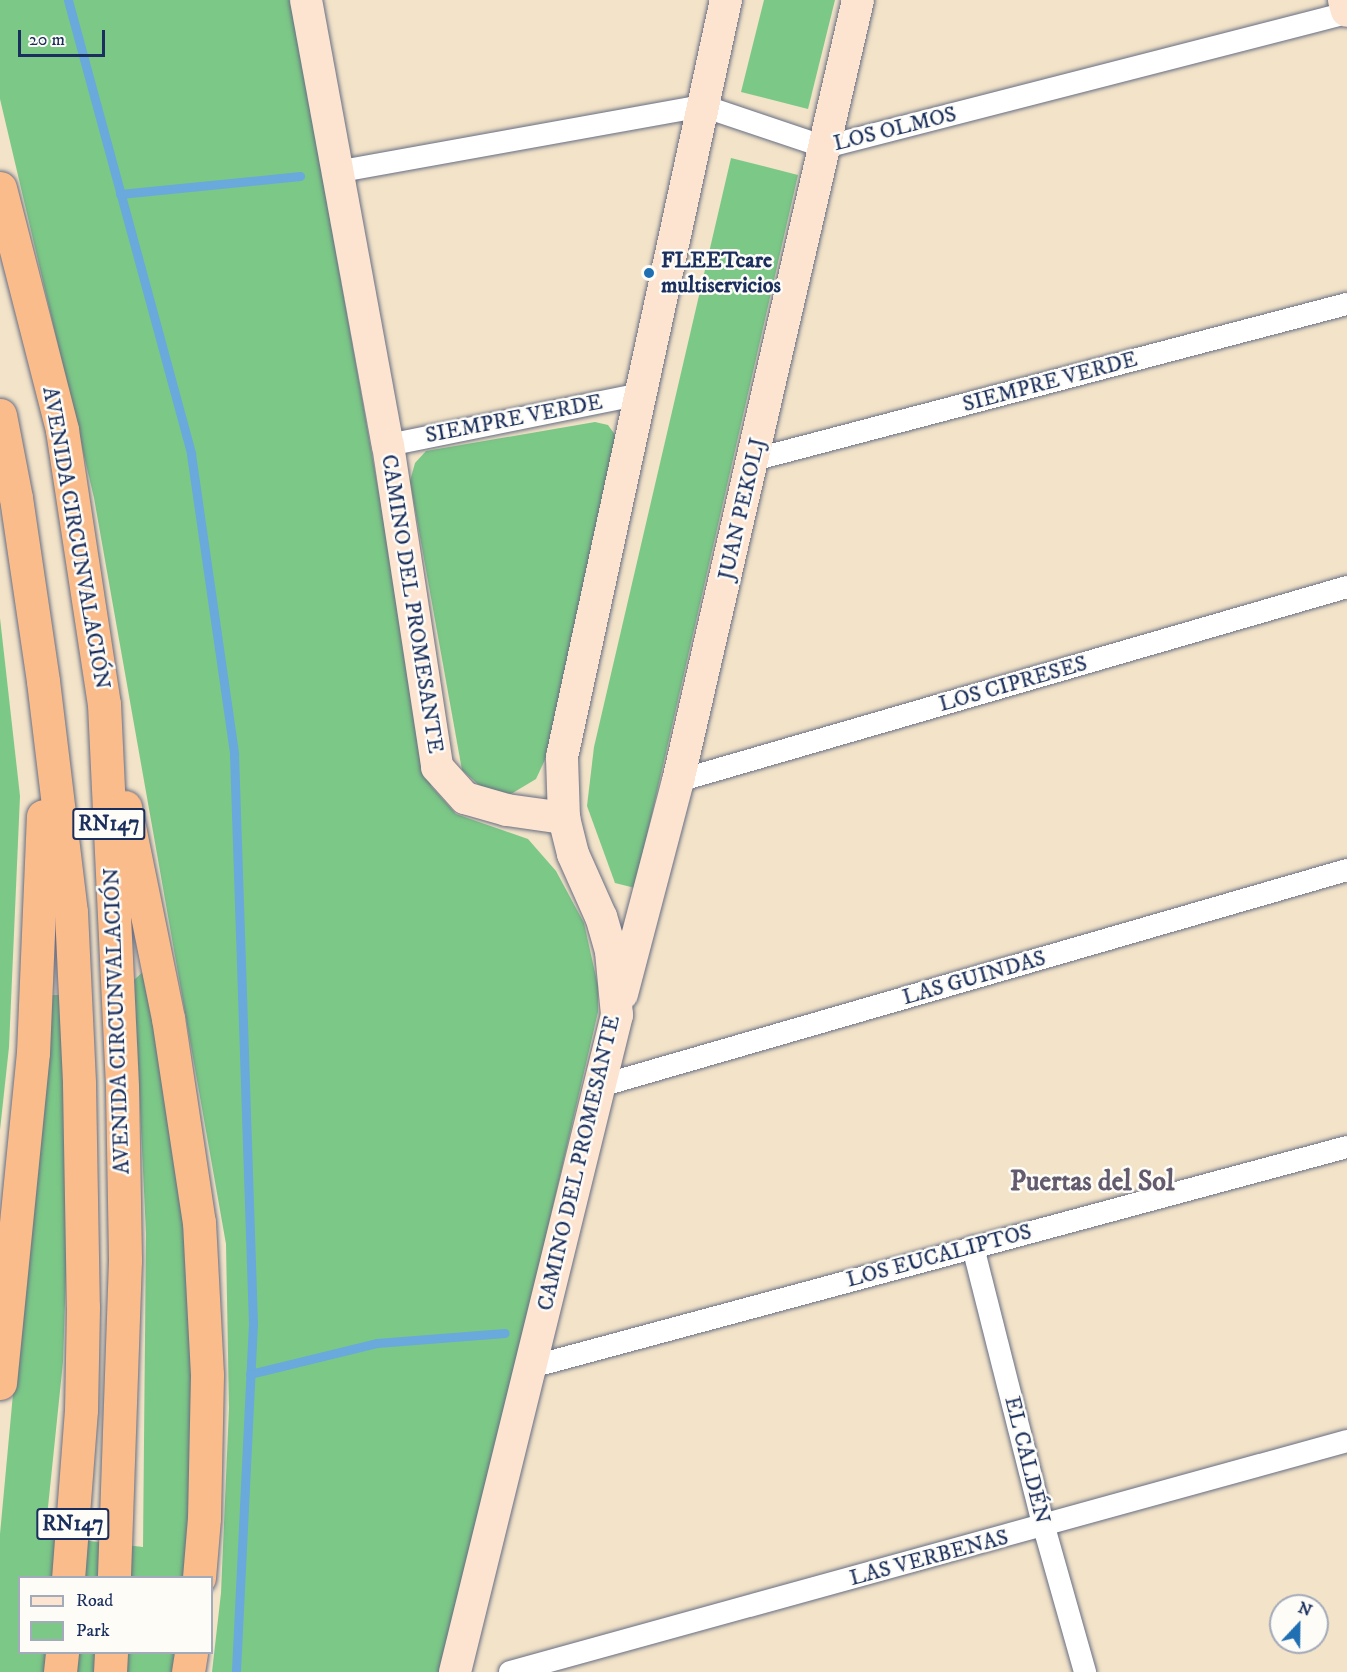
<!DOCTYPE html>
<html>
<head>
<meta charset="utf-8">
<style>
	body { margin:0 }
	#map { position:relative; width:1347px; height:1672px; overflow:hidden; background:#f3e3c8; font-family:"IM FELL DW Pica",serif }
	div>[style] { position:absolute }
	.green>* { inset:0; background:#7cc887 }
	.stream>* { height:9px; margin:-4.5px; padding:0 4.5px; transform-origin:4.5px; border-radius:4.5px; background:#69a9dc }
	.roads { filter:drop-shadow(0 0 2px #676e83) drop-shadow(0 0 2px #676e83) }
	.street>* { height:22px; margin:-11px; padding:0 11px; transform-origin:11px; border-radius:11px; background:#fff }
	.secondary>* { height:32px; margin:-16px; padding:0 16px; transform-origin:16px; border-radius:16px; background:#fde4d1 }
	.highway>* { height:33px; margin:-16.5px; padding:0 16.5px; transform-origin:16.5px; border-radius:16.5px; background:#fabc8b }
	.dots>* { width:16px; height:16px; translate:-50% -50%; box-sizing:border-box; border:3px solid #fdfcf7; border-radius:50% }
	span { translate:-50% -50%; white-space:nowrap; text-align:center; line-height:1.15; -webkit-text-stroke:5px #fdfcf7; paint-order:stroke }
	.shield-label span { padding:2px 4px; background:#fdfcf7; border:2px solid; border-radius:4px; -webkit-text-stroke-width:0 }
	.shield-label { font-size:21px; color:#1b2f5e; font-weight:700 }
	.street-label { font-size:22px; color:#1b2f5e }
	.poi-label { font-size:22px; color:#1b2f5e; font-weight:700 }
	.left { translate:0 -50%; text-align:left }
	.district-label { font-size:28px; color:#635b6d; font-weight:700 }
	.legend { position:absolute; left:18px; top:1576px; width:195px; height:78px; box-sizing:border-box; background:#fdfcf7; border:2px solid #a3aaba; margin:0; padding:8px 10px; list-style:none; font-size:18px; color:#1b2f5e }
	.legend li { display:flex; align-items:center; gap:12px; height:30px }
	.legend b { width:30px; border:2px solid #a3aaba }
	.north { position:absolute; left:1269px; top:1594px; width:60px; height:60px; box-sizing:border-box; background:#fdfcf7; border:2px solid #a3aaba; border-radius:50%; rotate:22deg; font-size:16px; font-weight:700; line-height:24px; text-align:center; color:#1b2f5e }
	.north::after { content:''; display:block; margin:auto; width:21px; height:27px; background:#1f6fb2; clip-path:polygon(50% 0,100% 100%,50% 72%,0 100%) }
	.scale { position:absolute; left:18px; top:30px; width:87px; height:27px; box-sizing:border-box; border:3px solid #1b2f5e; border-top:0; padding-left:8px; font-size:18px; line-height:21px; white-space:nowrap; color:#1b2f5e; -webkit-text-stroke:4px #fdfcf7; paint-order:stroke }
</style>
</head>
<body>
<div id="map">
	<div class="green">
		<i style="clip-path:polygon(0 0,291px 0,431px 786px,456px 814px,528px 839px,556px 871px,584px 923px,598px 986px,598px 1012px,445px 1672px,212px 1672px,221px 1593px,229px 1408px,226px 1244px,94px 498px,0 99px)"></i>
		<i style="clip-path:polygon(764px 0,835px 0,808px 109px,741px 92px)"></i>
		<i style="clip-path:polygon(731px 158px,798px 175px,635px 888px,615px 883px,587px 806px,594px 747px)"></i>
		<i style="clip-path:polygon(595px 422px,608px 425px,616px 436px,549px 751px,536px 779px,511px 794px,481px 787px,462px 770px,410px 481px,415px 463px,426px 451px)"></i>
		<i style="clip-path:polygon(0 618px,20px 796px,9px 1047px,0 1130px)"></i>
		<i style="clip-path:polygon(146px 969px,193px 1225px,189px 1577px,20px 1578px,20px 1652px,181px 1653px,178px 1672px,0 1672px,0 1534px,50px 995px,64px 995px,70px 1154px,63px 1362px,45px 1536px,143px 1547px,146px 1233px,134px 980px)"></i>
	</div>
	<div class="stream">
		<i style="left:68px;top:0;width:470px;rotate:74.8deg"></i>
		<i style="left:191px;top:454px;width:303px;rotate:81.8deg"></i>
		<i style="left:234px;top:754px;width:569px;rotate:88.09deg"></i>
		<i style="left:253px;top:1323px;width:349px;rotate:92.8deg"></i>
		<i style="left:120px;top:194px;width:181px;rotate:-5.7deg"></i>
		<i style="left:250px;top:1374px;width:131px;rotate:-13.7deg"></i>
		<i style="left:377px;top:1343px;width:128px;rotate:-4.5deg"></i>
	</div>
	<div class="roads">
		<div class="street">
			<i style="left:336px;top:172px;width:373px;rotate:-10.2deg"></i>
			<i style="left:703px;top:106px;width:129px;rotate:18.6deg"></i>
			<i style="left:825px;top:147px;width:539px;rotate:-14.4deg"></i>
			<i style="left:388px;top:445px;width:257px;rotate:-11.4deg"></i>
			<i style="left:753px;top:460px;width:614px;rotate:-14.72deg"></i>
			<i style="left:678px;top:781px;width:697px;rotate:-16.17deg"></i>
			<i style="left:600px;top:1086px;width:778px;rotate:-16.13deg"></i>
			<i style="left:973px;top:1247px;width:289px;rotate:75.8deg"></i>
			<i style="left:1044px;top:1527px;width:151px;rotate:74.2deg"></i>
			<i style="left:531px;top:1367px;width:845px;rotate:-15.09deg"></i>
			<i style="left:510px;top:1672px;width:868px;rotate:-15.43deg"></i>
		</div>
		<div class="secondary">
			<i style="left:306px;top:0;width:452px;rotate:79.6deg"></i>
			<i style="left:388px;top:445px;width:326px;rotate:81.3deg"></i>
			<i style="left:437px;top:767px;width:42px;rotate:47.9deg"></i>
			<i style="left:465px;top:798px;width:44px;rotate:15.9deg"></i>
			<i style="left:507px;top:810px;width:58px;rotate:8deg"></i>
			<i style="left:1344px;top:0;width:11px;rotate:75deg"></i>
			<i style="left:622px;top:994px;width:220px;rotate:-75.3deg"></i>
			<i style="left:678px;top:781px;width:801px;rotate:-77.02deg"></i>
			<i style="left:455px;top:1672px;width:677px;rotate:-76.15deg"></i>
			<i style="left:617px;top:1015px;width:64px;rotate:-95.4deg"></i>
			<i style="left:611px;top:951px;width:35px;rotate:-106deg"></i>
			<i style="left:601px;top:917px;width:69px;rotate:-114deg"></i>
			<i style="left:573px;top:854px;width:37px;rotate:-104deg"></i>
			<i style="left:564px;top:818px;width:61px;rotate:-91.9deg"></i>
			<i style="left:562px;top:757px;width:775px;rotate:-77.78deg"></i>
		</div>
		<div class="highway">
			<i style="left:0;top:188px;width:250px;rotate:75.6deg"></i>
			<i style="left:62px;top:430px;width:277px;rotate:81.3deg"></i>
			<i style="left:104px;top:704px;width:383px;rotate:87.3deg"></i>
			<i style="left:122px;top:1087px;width:173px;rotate:89deg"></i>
			<i style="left:125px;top:1260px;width:318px;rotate:92deg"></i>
			<i style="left:0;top:415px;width:85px;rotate:79.1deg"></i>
			<i style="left:16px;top:498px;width:185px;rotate:81.6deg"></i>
			<i style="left:43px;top:681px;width:233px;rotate:83.1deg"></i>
			<i style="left:71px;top:912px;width:172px;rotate:87.3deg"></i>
			<i style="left:79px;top:1084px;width:223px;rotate:89deg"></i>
			<i style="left:83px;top:1307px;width:103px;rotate:91.1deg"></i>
			<i style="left:81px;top:1410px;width:169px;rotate:94.4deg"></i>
			<i style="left:125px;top:807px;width:215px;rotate:78.5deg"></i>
			<i style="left:168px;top:1018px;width:206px;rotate:81.4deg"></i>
			<i style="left:199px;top:1222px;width:153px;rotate:87deg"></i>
			<i style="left:207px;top:1375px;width:143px;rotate:91.2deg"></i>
			<i style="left:204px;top:1518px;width:60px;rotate:94.8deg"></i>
			<i style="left:0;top:1383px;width:332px;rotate:-84.3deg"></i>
			<i style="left:33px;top:1053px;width:237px;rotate:-87.6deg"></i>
			<i style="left:60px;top:1672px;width:20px;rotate:-84deg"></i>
			<i style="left:110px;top:1672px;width:20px;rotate:-87deg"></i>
			<i style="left:188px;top:1672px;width:20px;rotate:-81deg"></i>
		</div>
	</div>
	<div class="dots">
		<i style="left:649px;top:273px;background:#1f6fb2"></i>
	</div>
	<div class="shield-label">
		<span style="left:109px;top:824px">RN147</span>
		<span style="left:73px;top:1524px">RN147</span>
	</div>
	<div class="street-label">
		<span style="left:895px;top:129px;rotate:-14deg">LOS OLMOS</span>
		<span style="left:1050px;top:382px;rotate:-15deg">SIEMPRE VERDE</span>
		<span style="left:514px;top:419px;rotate:-11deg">SIEMPRE VERDE</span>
		<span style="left:742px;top:509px;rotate:-77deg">JUAN PEKOLJ</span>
		<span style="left:76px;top:538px;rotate:80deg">AVENIDA CIRCUNVALACIÓN</span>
		<span style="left:412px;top:604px;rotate:81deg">CAMINO DEL PROMESANTE</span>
		<span style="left:1013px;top:684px;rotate:-16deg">LOS CIPRESES</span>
		<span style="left:974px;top:978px;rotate:-16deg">LAS GUINDAS</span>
		<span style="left:117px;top:1021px;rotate:-92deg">AVENIDA CIRCUNVALACIÓN</span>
		<span style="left:579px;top:1163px;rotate:-77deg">CAMINO DEL PROMESANTE</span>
		<span style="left:939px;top:1256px;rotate:-15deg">LOS EUCALIPTOS</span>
		<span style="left:1027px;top:1460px;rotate:76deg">EL CALDÉN</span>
		<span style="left:929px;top:1558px;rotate:-15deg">LAS VERBENAS</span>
	</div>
	<div class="poi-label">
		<span class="left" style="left:661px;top:273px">FLEETcare<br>multiservicios</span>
	</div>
	<div class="district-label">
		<span style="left:1092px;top:1182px">Puertas del Sol</span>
	</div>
	<ul class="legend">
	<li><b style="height:8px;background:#fde4d1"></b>Road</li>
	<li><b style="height:16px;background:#7cc887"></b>Park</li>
	</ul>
	<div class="north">N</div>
	<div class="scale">20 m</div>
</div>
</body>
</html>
